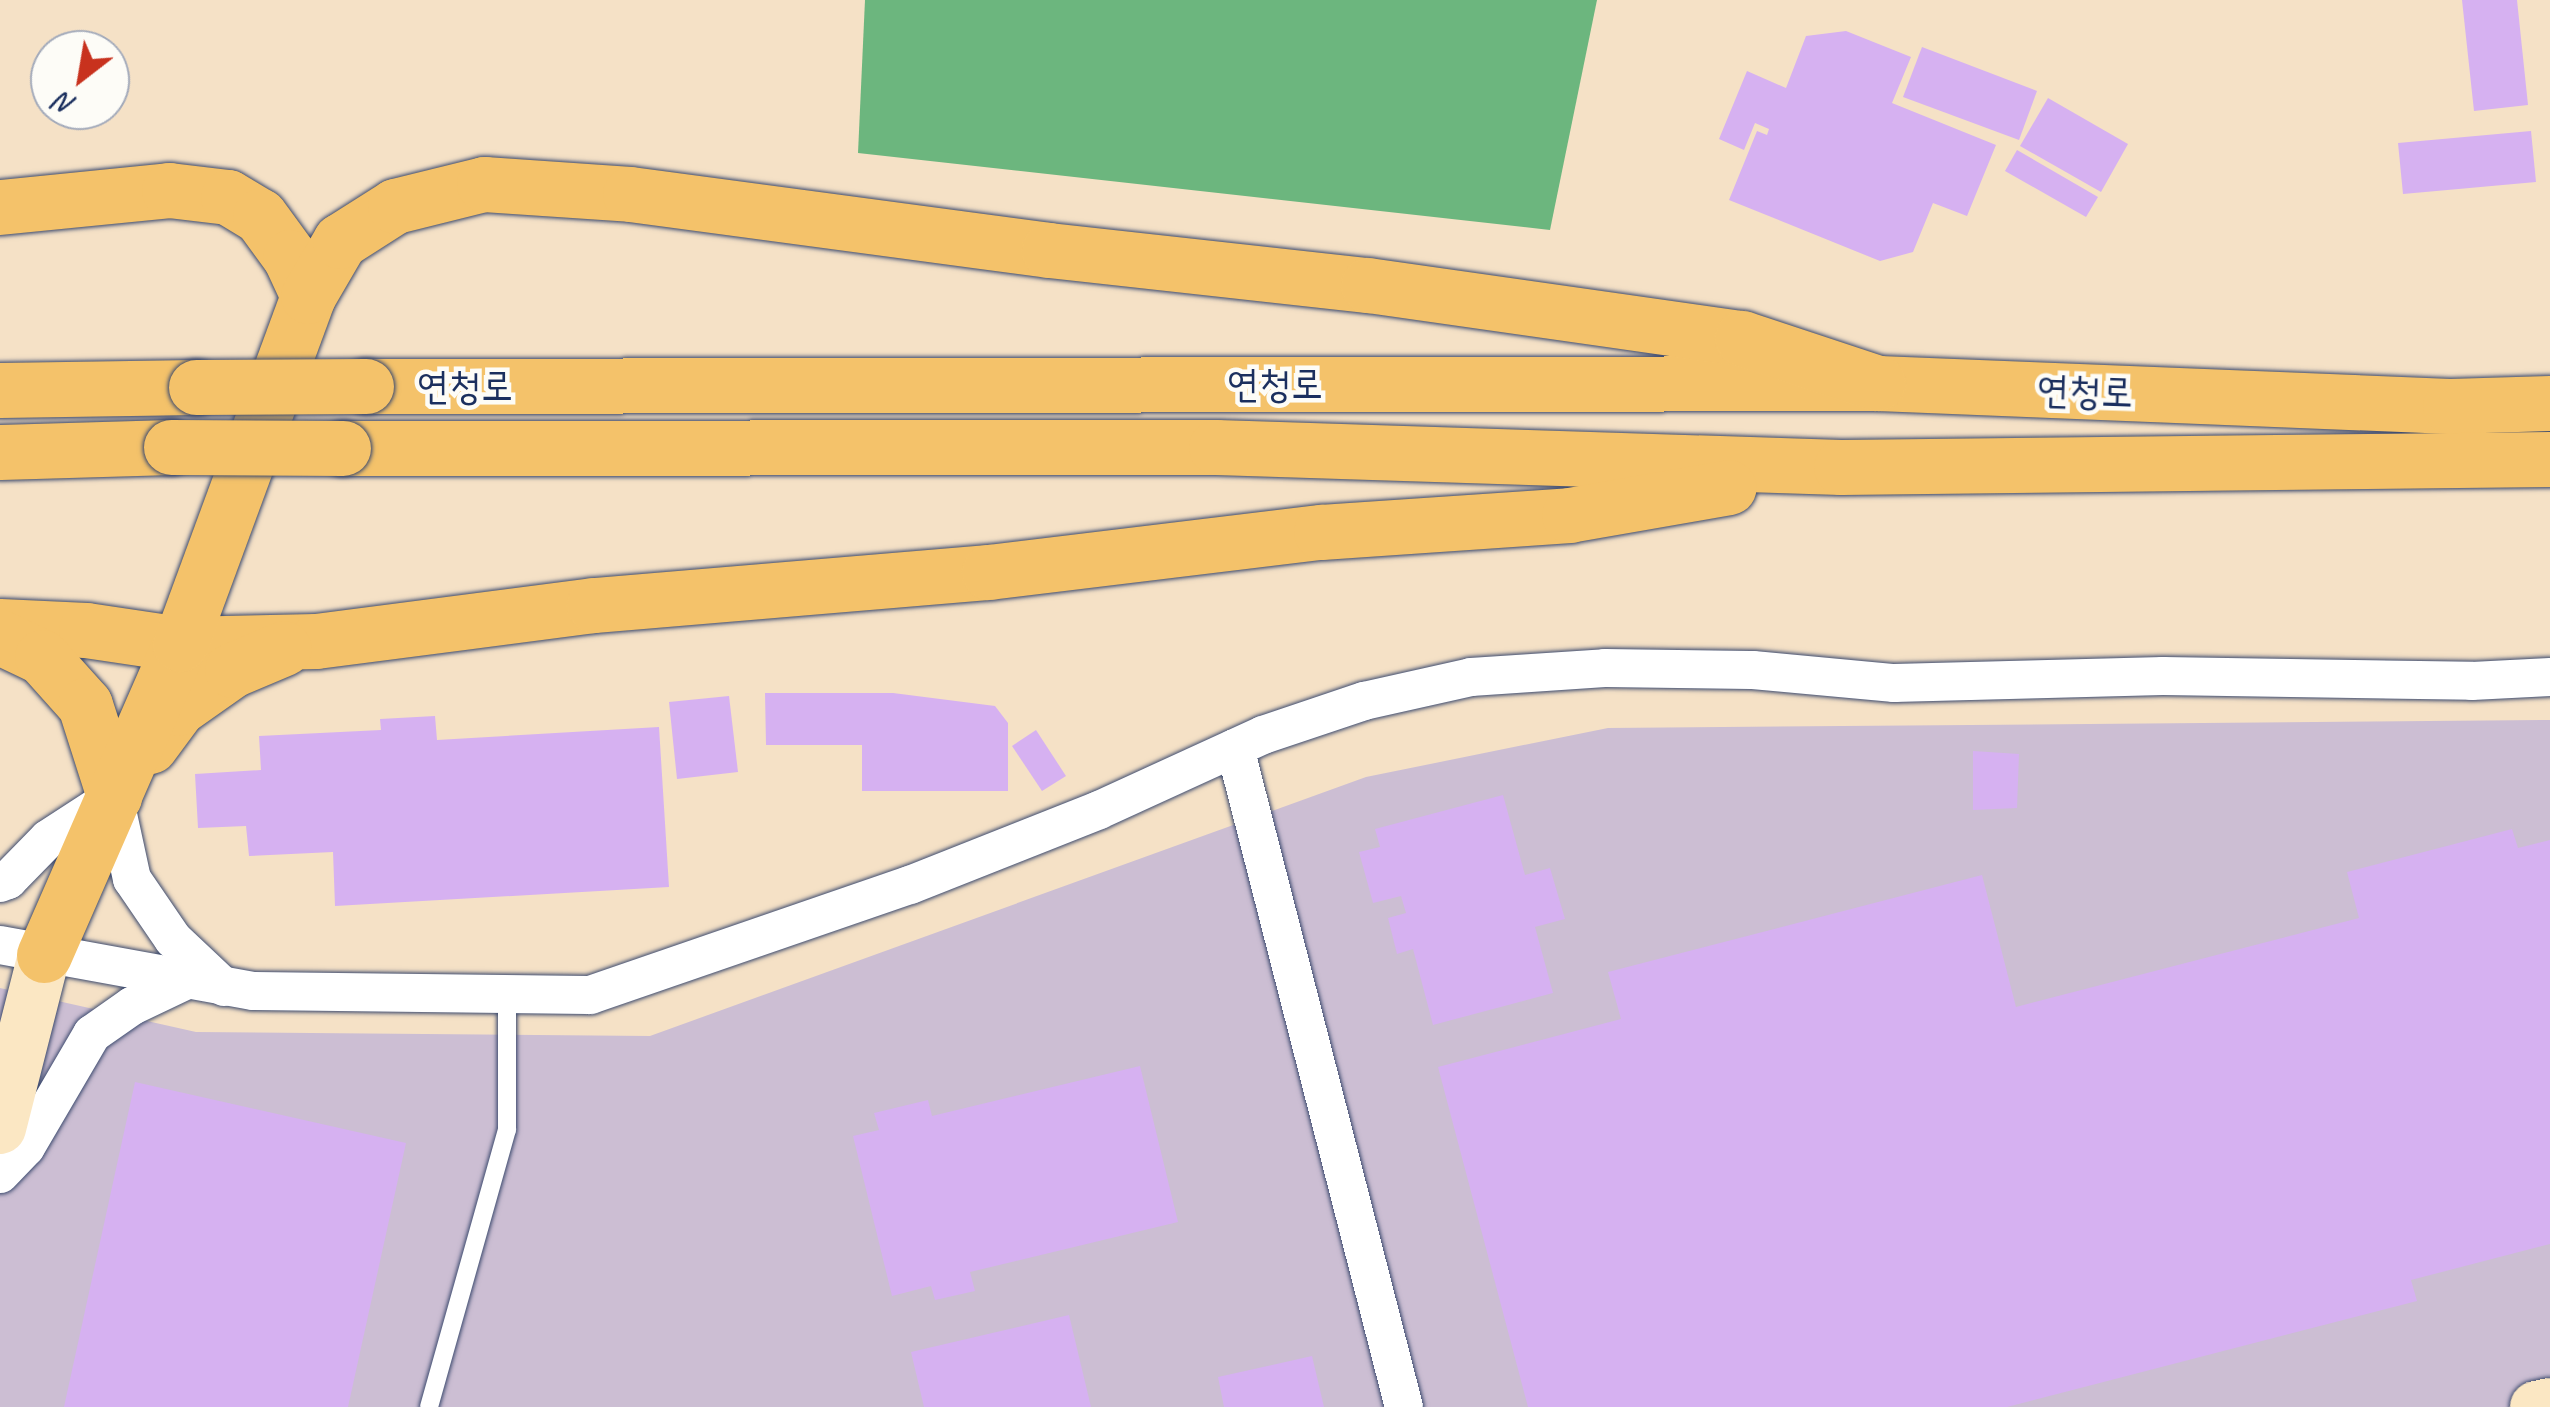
<!DOCTYPE html>
<html>
<head>
<meta charset="utf-8">
<style>
	body { margin:0 }
	#map { position:relative; width:2550px; height:1407px; overflow:hidden; background:#f5e1c6; font-family:Caveat,"Poor Story",sans-serif }
	div>[style] { position:absolute }
	.industrial>* { inset:0; background:#ccbed3 }
	.forest>* { inset:0; background:#6cb67e }
	.building>* { inset:0; background:#d6b1f1 }
	.roads { filter:drop-shadow(0 0 2px #3c4a6e) drop-shadow(0 0 2px #3c4a6e) }
	.lane>* { height:18px; margin:-9px; padding:0 9px; transform-origin:9px; border-radius:9px; background:#fff }
	.street>* { height:38px; margin:-19px; padding:0 19px; transform-origin:19px; border-radius:19px; background:#fff }
	.secondary>* { height:52px; margin:-26px; padding:0 26px; transform-origin:26px; border-radius:26px; background:#fbe7c3 }
	.highway>* { height:55px; margin:-27.5px; padding:0 27.5px; transform-origin:27.5px; border-radius:27.5px; background:#f4c26a }
	.bridges { filter:drop-shadow(0 0 2px #3c4a6e) drop-shadow(0 0 2px #3c4a6e) }
	.highway-bridge>* { height:55px; margin:-27.5px; padding:0 27.5px; transform-origin:27.5px; border-radius:27.5px; background:#f4c26a }
	span { translate:-50% -50%; white-space:nowrap; text-align:center; line-height:1.15; -webkit-text-stroke:9px #fdfcf7; paint-order:stroke }
	.street-label { font-size:40px; color:#1b2f5e }
	.north { position:absolute; left:30px; top:30px; width:100px; height:100px; box-sizing:border-box; background:#fdfcf7; border:2px solid #a3aaba; border-radius:50%; rotate:211deg; font-size:28px; font-weight:700; line-height:40px; text-align:center; color:#1b2f5e }
	.north::after { content:''; display:block; margin:auto; width:35px; height:45px; background:#c8321e; clip-path:polygon(50% 0,100% 100%,50% 72%,0 100%) }
</style>
</head>
<body>
<div id="map">
	<div class="industrial">
		<i style="clip-path:polygon(2550px 720px,2550px 1407px,0 1407px,0 988px,196px 1032px,650px 1036px,1366px 777px,1608px 728px)"></i>
	</div>
	<div class="forest">
		<i style="clip-path:polygon(865px 0,1597px 0,1550px 230px,858px 153px)"></i>
	</div>
	<div class="building">
		<i style="clip-path:polygon(2462px 0,2517px 0,2528px 105px,2474px 111px)"></i>
		<i style="clip-path:polygon(1846px 31px,1911px 57px,1892px 103px,1996px 145px,1967px 216px,1933px 203px,1913px 252px,1880px 261px,1729px 200px,1757px 131px,1767px 135px,1769px 129px,1755px 123px,1744px 150px,1719px 139px,1747px 71px,1786px 88px,1806px 36px)"></i>
		<i style="clip-path:polygon(1922px 47px,2037px 91px,2019px 140px,1903px 97px)"></i>
		<i style="clip-path:polygon(2048px 98px,2128px 144px,2101px 192px,2020px 146px)"></i>
		<i style="clip-path:polygon(2531px 131px,2536px 182px,2403px 194px,2398px 143px)"></i>
		<i style="clip-path:polygon(2017px 150px,2098px 197px,2086px 217px,2005px 171px)"></i>
		<i style="clip-path:polygon(765px 693px,893px 693px,995px 706px,1008px 723px,1008px 791px,862px 791px,862px 745px,766px 745px)"></i>
		<i style="clip-path:polygon(729px 696px,738px 772px,677px 779px,669px 702px)"></i>
		<i style="clip-path:polygon(435px 716px,437px 740px,659px 727px,669px 887px,335px 906px,333px 852px,249px 856px,246px 826px,198px 828px,195px 774px,261px 770px,259px 736px,381px 730px,380px 719px)"></i>
		<i style="clip-path:polygon(1036px 730px,1066px 776px,1042px 791px,1012px 746px)"></i>
		<i style="clip-path:polygon(1973px 751px,2019px 754px,2017px 808px,1973px 810px)"></i>
		<i style="clip-path:polygon(1503px 795px,1525px 875px,1550px 868px,1565px 919px,1535px 927px,1553px 993px,1433px 1025px,1413px 949px,1397px 954px,1388px 918px,1406px 913px,1401px 896px,1373px 903px,1359px 852px,1380px 847px,1375px 829px)"></i>
		<i style="clip-path:polygon(2512px 829px,2518px 848px,2550px 840px,2550px 1244px,2411px 1280px,2417px 1301px,2007px 1407px,1528px 1407px,1438px 1067px,1621px 1019px,1608px 972px,1982px 875px,2016px 1007px,2359px 918px,2347px 872px)"></i>
		<i style="clip-path:polygon(1140px 1066px,1178px 1222px,970px 1272px,975px 1291px,935px 1300px,931px 1286px,892px 1296px,853px 1136px,879px 1130px,874px 1113px,928px 1100px,932px 1116px)"></i>
		<i style="clip-path:polygon(135px 1082px,406px 1143px,348px 1407px,64px 1407px)"></i>
		<i style="clip-path:polygon(1069px 1315px,1091px 1407px,924px 1407px,911px 1352px)"></i>
		<i style="clip-path:polygon(1312px 1356px,1324px 1407px,1224px 1407px,1218px 1377px)"></i>
	</div>
	<div class="roads">
		<div class="lane">
			<i style="left:429px;top:1407px;width:288px;rotate:-74.3deg"></i>
			<i style="left:507px;top:1130px;width:134px;rotate:-90deg"></i>
		</div>
		<div class="street">
			<i style="left:1235px;top:748px;width:680px;rotate:75.62deg"></i>
			<i style="left:0;top:883px;width:9px;rotate:-21deg"></i>
			<i style="left:8px;top:880px;width:57px;rotate:-45.7deg"></i>
			<i style="left:48px;top:839px;width:79px;rotate:-33.1deg"></i>
			<i style="left:114px;top:796px;width:85px;rotate:77.8deg"></i>
			<i style="left:132px;top:879px;width:73px;rotate:55.7deg"></i>
			<i style="left:173px;top:939px;width:70px;rotate:43.3deg"></i>
			<i style="left:0;top:945px;width:257px;rotate:10.3deg"></i>
			<i style="left:253px;top:991px;width:337px;rotate:0.7deg"></i>
			<i style="left:590px;top:995px;width:338px;rotate:-19deg"></i>
			<i style="left:910px;top:885px;width:203px;rotate:-21.6deg"></i>
			<i style="left:1099px;top:810px;width:180px;rotate:-24.6deg"></i>
			<i style="left:1263px;top:735px;width:107px;rotate:-18.6deg"></i>
			<i style="left:1364px;top:701px;width:110px;rotate:-12.6deg"></i>
			<i style="left:1471px;top:677px;width:134px;rotate:-3.8deg"></i>
			<i style="left:1605px;top:668px;width:148px;rotate:0.8deg"></i>
			<i style="left:1753px;top:670px;width:142px;rotate:5.3deg"></i>
			<i style="left:1894px;top:683px;width:269px;rotate:-1.5deg"></i>
			<i style="left:2163px;top:676px;width:309px;rotate:0.9deg"></i>
			<i style="left:2472px;top:681px;width:78px;rotate:-2.9deg"></i>
			<i style="left:0;top:1174px;width:37px;rotate:-46deg"></i>
			<i style="left:26px;top:1147px;width:131px;rotate:-59.7deg"></i>
			<i style="left:92px;top:1034px;width:49px;rotate:-35deg"></i>
			<i style="left:132px;top:1006px;width:61px;rotate:-25.3deg"></i>
		</div>
		<div class="secondary">
			<i style="left:0;top:1128px;width:179px;rotate:-75.7deg"></i>
			<i style="left:2536px;top:1407px;width:14px;rotate:-12deg"></i>
		</div>
		<div class="highway">
			<i style="left:0;top:207px;width:170px;rotate:-5.7deg"></i>
			<i style="left:169px;top:190px;width:59px;rotate:6.8deg"></i>
			<i style="left:228px;top:197px;width:37px;rotate:31deg"></i>
			<i style="left:260px;top:216px;width:51px;rotate:53.8deg"></i>
			<i style="left:290px;top:257px;width:43px;rotate:65.2deg"></i>
			<i style="left:366px;top:386px;width:1512px;rotate:-0.11deg"></i>
			<i style="left:1878px;top:383px;width:572px;rotate:2.3deg"></i>
			<i style="left:2450px;top:406px;width:100px;rotate:-1.7deg"></i>
			<i style="left:0;top:390px;width:196px;rotate:-0.9deg"></i>
			<i style="left:343px;top:448px;width:873px;rotate:-0.07deg"></i>
			<i style="left:1216px;top:447px;width:625px;rotate:1.83deg"></i>
			<i style="left:1841px;top:467px;width:709px;rotate:-0.65deg"></i>
			<i style="left:0;top:452px;width:171px;rotate:-1.7deg"></i>
			<i style="left:0;top:626px;width:86px;rotate:2.7deg"></i>
			<i style="left:86px;top:630px;width:95px;rotate:8.5deg"></i>
			<i style="left:180px;top:644px;width:136px;rotate:-1.3deg"></i>
			<i style="left:316px;top:641px;width:280px;rotate:-7.4deg"></i>
			<i style="left:594px;top:605px;width:396px;rotate:-4.8deg"></i>
			<i style="left:989px;top:572px;width:334px;rotate:-6.9deg"></i>
			<i style="left:1321px;top:532px;width:249px;rotate:-3.9deg"></i>
			<i style="left:1569px;top:515px;width:162px;rotate:-9.9deg"></i>
			<i style="left:0;top:637px;width:47px;rotate:25.5deg"></i>
			<i style="left:42px;top:657px;width:64px;rotate:48.1deg"></i>
			<i style="left:85px;top:705px;width:96px;rotate:72.3deg"></i>
			<i style="left:150px;top:746px;width:47px;rotate:-53.6deg"></i>
			<i style="left:178px;top:708px;width:66px;rotate:-35.1deg"></i>
			<i style="left:232px;top:670px;width:56px;rotate:-22.9deg"></i>
			<i style="left:44px;top:955px;width:339px;rotate:-66.4deg"></i>
			<i style="left:180px;top:644px;width:371px;rotate:-69.8deg"></i>
			<i style="left:308px;top:296px;width:64px;rotate:-59.8deg"></i>
			<i style="left:340px;top:241px;width:65px;rotate:-32.5deg"></i>
			<i style="left:395px;top:206px;width:92px;rotate:-13.9deg"></i>
			<i style="left:484px;top:184px;width:146px;rotate:3.9deg"></i>
			<i style="left:630px;top:194px;width:423px;rotate:7.6deg"></i>
			<i style="left:1049px;top:250px;width:321px;rotate:6.3deg"></i>
			<i style="left:1368px;top:285px;width:378px;rotate:8.1deg"></i>
			<i style="left:1742px;top:338px;width:143px;rotate:18.3deg"></i>
		</div>
	</div>
	<div class="bridges">
		<div class="highway-bridge">
			<i style="left:196px;top:387px;width:170px;rotate:-0.3deg"></i>
			<i style="left:171px;top:447px;width:172px;rotate:0.3deg"></i>
		</div>
	</div>
	<div class="street-label">
		<span style="left:1275px;top:384px">연청로</span>
		<span style="left:465px;top:386px">연청로</span>
		<span style="left:2085px;top:391px;rotate:2deg">연청로</span>
	</div>
	<div class="north">N</div>
</div>
</body>
</html>
